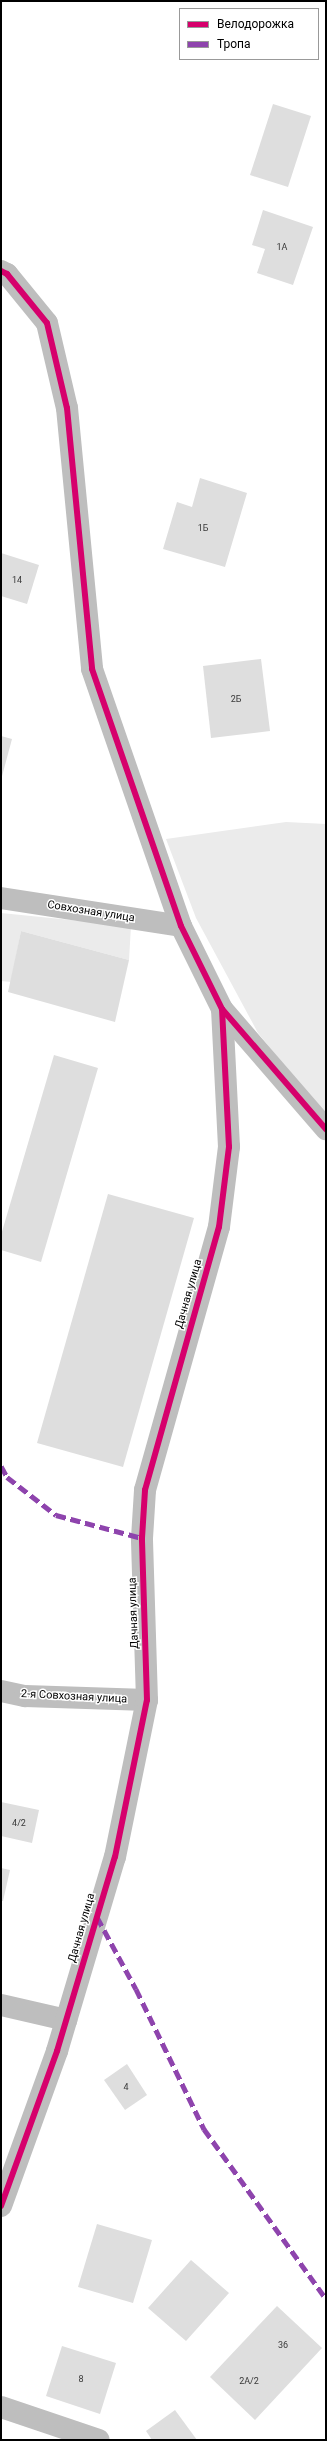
<!DOCTYPE html>
<html>
<head>
<meta charset="utf-8">
<style>
	body { margin:0 }
	#map { position:relative; width:327px; height:2441px; overflow:hidden; background:#fff; font-family:Roboto,sans-serif }
	div>[style] { position:absolute }
	.green>* { inset:0; background:#ebebeb }
	.building>* { inset:0; background:#dedede }
	.street>* { height:22px; margin:-11px; padding:0 11px; transform-origin:11px; border-radius:11px; background:#bebebe }
	.quiet>* { height:5px; margin-top:-2.5px; transform-origin:0; background:repeating-linear-gradient(90deg,#8e44ad 0 10px,transparent 0 15px) }
	.cycleway>* { height:6px; margin:-3px; padding:0 3px; transform-origin:3px; border-radius:3px; background:#d6006c }
	span { translate:-50% -50%; white-space:nowrap; text-align:center; line-height:1.15; -webkit-text-stroke:3px #fff; paint-order:stroke }
	.number-label { font-size:9px; color:#383838 }
	.number-label span { -webkit-text-stroke-width:0 }
	.street-label { font-size:11px; color:#000 }
	.frame { position:absolute; inset:0; border:2px solid #000; pointer-events:none }
	.legend { position:absolute; left:179px; top:8px; width:140px; height:52px; box-sizing:border-box; background:#fff; border:1px solid #999; margin:0; padding:5px 7px; list-style:none; font-size:12px; color:#000 }
	.legend li { display:flex; align-items:center; gap:8px; height:20px }
	.legend b { width:20px; border:1px solid #999 }
</style>
</head>
<body>
<div id="map">
	<div class="green">
		<i style="clip-path:polygon(286px 822px,326px 824px,326px 1117px,258px 1033px,196px 918px,166px 839px)"></i>
		<i style="clip-path:polygon(1px 913px,131px 926px,129px 960px,21px 931px,11px 982px,1px 981px)"></i>
	</div>
	<div class="building">
		<i style="clip-path:polygon(273px 104px,311px 116px,288px 187px,250px 175px)"></i>
		<i style="clip-path:polygon(263px 210px,313px 227px,293px 285px,257px 273px,265px 249px,252px 245px)"></i>
		<i style="clip-path:polygon(200px 478px,247px 493px,225px 567px,163px 549px,177px 502px,192px 507px)"></i>
		<i style="clip-path:polygon(1px 553px,39px 565px,27px 604px,1px 596px)"></i>
		<i style="clip-path:polygon(261px 659px,270px 731px,211px 738px,203px 666px)"></i>
		<i style="clip-path:polygon(1px 736px,12px 739px,1px 780px)"></i>
		<i style="clip-path:polygon(21px 931px,129px 960px,115px 1022px,8px 992px)"></i>
		<i style="clip-path:polygon(54px 1055px,98px 1068px,41px 1262px,1px 1250px,1px 1235px)"></i>
		<i style="clip-path:polygon(108px 1194px,194px 1218px,123px 1467px,37px 1443px)"></i>
		<i style="clip-path:polygon(1px 1802px,39px 1810px,32px 1843px,1px 1836px)"></i>
		<i style="clip-path:polygon(1px 1868px,10px 1870px,3px 1901px,1px 1901px)"></i>
		<i style="clip-path:polygon(127px 2064px,147px 2095px,125px 2110px,104px 2080px)"></i>
		<i style="clip-path:polygon(97px 2224px,152px 2240px,133px 2303px,78px 2287px)"></i>
		<i style="clip-path:polygon(191px 2260px,229px 2293px,186px 2341px,148px 2308px)"></i>
		<i style="clip-path:polygon(277px 2306px,322px 2348px,255px 2420px,210px 2377px)"></i>
		<i style="clip-path:polygon(62px 2346px,116px 2363px,100px 2414px,46px 2396px)"></i>
		<i style="clip-path:polygon(175px 2410px,197px 2440px,152px 2440px,146px 2431px)"></i>
	</div>
	<div class="street">
		<i style="left:1px;top:271px;width:7px;rotate:27deg"></i>
		<i style="left:7px;top:274px;width:63px;rotate:50.8deg"></i>
		<i style="left:47px;top:323px;width:87px;rotate:76.8deg"></i>
		<i style="left:67px;top:408px;width:262px;rotate:84.5deg"></i>
		<i style="left:92px;top:669px;width:272px;rotate:70.9deg"></i>
		<i style="left:181px;top:926px;width:93px;rotate:63.7deg"></i>
		<i style="left:222px;top:1009px;width:159px;rotate:49.1deg"></i>
		<i style="left:1px;top:898px;width:182px;rotate:8.8deg"></i>
		<i style="left:1px;top:1691px;width:25px;rotate:12deg"></i>
		<i style="left:25px;top:1696px;width:122px;rotate:1.9deg"></i>
		<i style="left:1px;top:2005px;width:67px;rotate:13deg"></i>
		<i style="left:1px;top:2206px;width:165px;rotate:-70.1deg"></i>
		<i style="left:57px;top:2051px;width:202px;rotate:-73.4deg"></i>
		<i style="left:115px;top:1857px;width:160px;rotate:-78.5deg"></i>
		<i style="left:147px;top:1700px;width:162px;rotate:-91.8deg"></i>
		<i style="left:142px;top:1538px;width:48px;rotate:-86.4deg"></i>
		<i style="left:145px;top:1490px;width:273px;rotate:-74.3deg"></i>
		<i style="left:219px;top:1227px;width:81px;rotate:-82.9deg"></i>
		<i style="left:229px;top:1147px;width:138px;rotate:-92.9deg"></i>
		<i style="left:1px;top:2407px;width:103px;rotate:18.6deg"></i>
	</div>
	<div class="quiet">
		<i style="left:1px;top:1466px;width:13px;rotate:61deg"></i>
		<i style="left:7px;top:1477px;width:62px;rotate:37.8deg"></i>
		<i style="left:56px;top:1515px;width:89px;rotate:15deg"></i>
		<i style="left:97px;top:1917px;width:82px;rotate:61.6deg"></i>
		<i style="left:136px;top:1989px;width:156px;rotate:64.1deg"></i>
		<i style="left:204px;top:2129px;width:209px;rotate:54.3deg"></i>
	</div>
	<div class="cycleway">
		<i style="left:1px;top:271px;width:7px;rotate:27deg"></i>
		<i style="left:7px;top:274px;width:63px;rotate:50.8deg"></i>
		<i style="left:47px;top:323px;width:87px;rotate:76.8deg"></i>
		<i style="left:67px;top:408px;width:262px;rotate:84.5deg"></i>
		<i style="left:92px;top:669px;width:272px;rotate:70.9deg"></i>
		<i style="left:181px;top:926px;width:93px;rotate:63.7deg"></i>
		<i style="left:222px;top:1009px;width:159px;rotate:49.1deg"></i>
		<i style="left:1px;top:2206px;width:165px;rotate:-70.1deg"></i>
		<i style="left:57px;top:2051px;width:202px;rotate:-73.4deg"></i>
		<i style="left:115px;top:1857px;width:160px;rotate:-78.5deg"></i>
		<i style="left:147px;top:1700px;width:162px;rotate:-91.8deg"></i>
		<i style="left:142px;top:1538px;width:48px;rotate:-86.4deg"></i>
		<i style="left:145px;top:1490px;width:273px;rotate:-74.3deg"></i>
		<i style="left:219px;top:1227px;width:81px;rotate:-82.9deg"></i>
		<i style="left:229px;top:1147px;width:138px;rotate:-92.9deg"></i>
	</div>
	<div class="number-label">
		<span style="left:282px;top:247px">1А</span>
		<span style="left:203px;top:528px">1Б</span>
		<span style="left:17px;top:580px">14</span>
		<span style="left:236px;top:699px">2Б</span>
		<span style="left:19px;top:1823px">4/2</span>
		<span style="left:126px;top:2087px">4</span>
		<span style="left:283px;top:2345px">36</span>
		<span style="left:81px;top:2379px">8</span>
		<span style="left:249px;top:2381px">2А/2</span>
	</div>
	<div class="street-label">
		<span style="left:91px;top:912px;rotate:9deg">Совхозная улица</span>
		<span style="left:189px;top:1294px;rotate:-74deg">Дачная улица</span>
		<span style="left:134px;top:1613px;rotate:-92deg">Дачная улица</span>
		<span style="left:74px;top:1697px;rotate:3deg">2-я Совхозная улица</span>
		<span style="left:82px;top:1928px;rotate:-74deg">Дачная улица</span>
	</div>
	<div class="frame"></div>
	<ul class="legend">
	<li><b style="height:5px;background:#d6006c"></b>Велодорожка</li>
	<li><b style="height:5px;background:#8e44ad"></b>Тропа</li>
	</ul>
</div>
</body>
</html>
